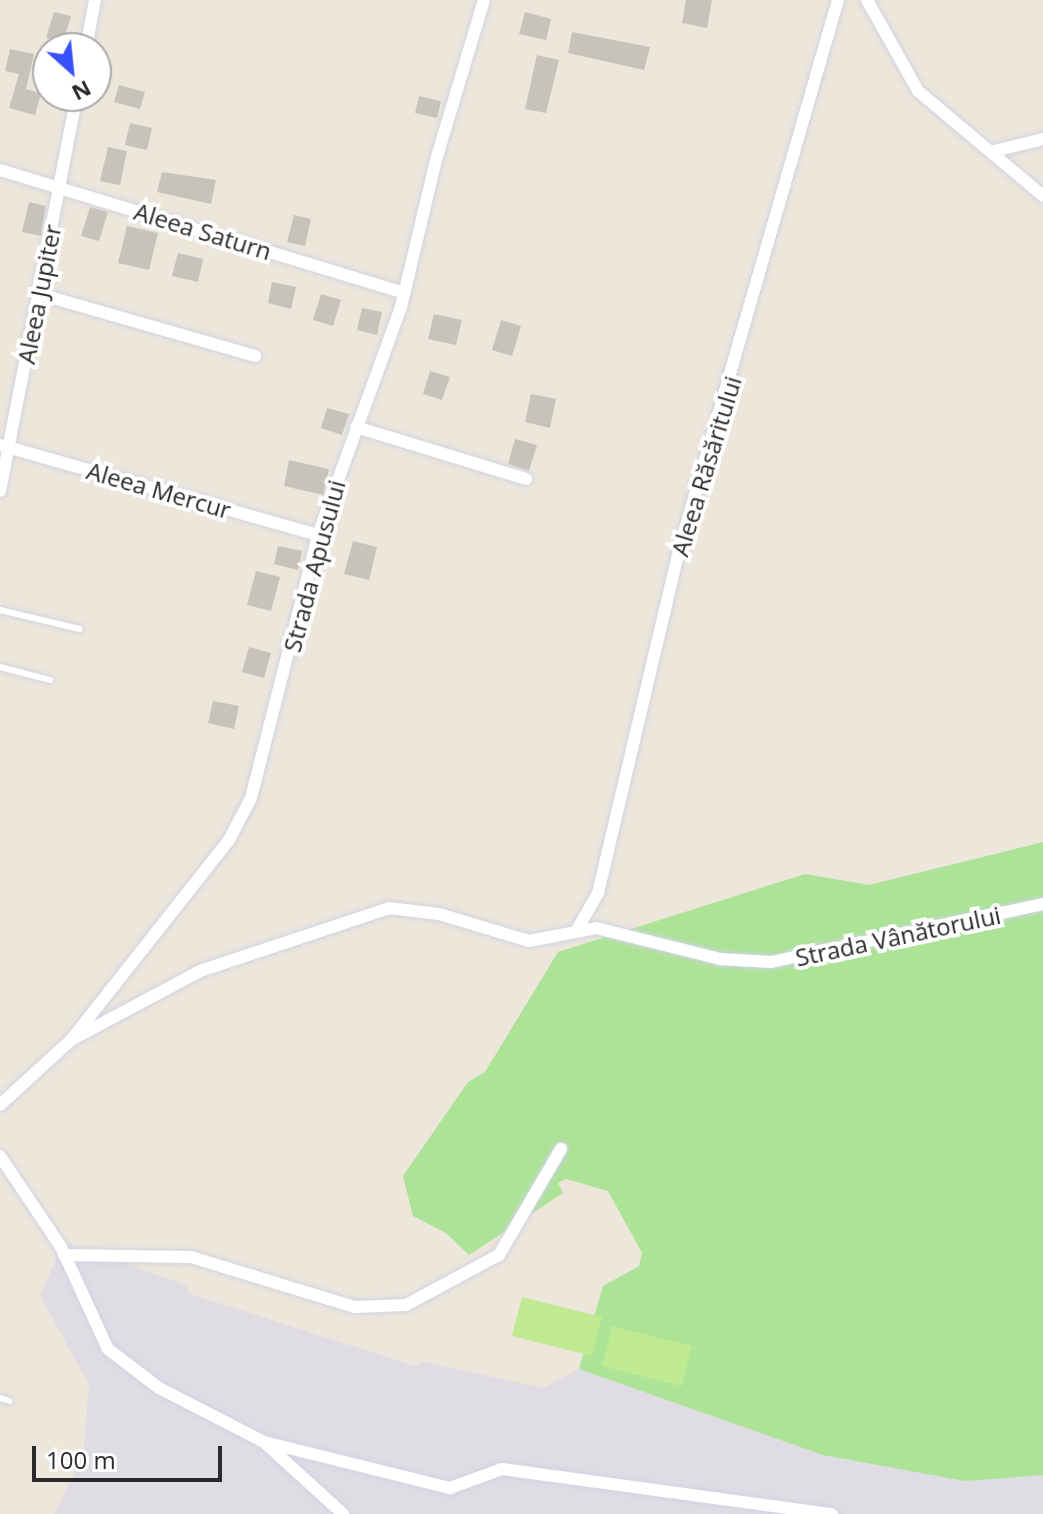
<!DOCTYPE html>
<html>
<head>
<meta charset="utf-8">
<style>
	body { margin:0 }
	#map { position:relative; width:1043px; height:1514px; overflow:hidden; background:#ece6db; font-family:"Open Sans",sans-serif }
	div>[style] { position:absolute }
	.industrial>* { inset:0; background:#dfdce4 }
	.green>* { inset:0; background:#ace397 }
	.pitch>* { inset:0; background:#c0eb92 }
	.building>* { inset:0; background:#c7c3bb }
	.roads { filter:drop-shadow(0 0 2px #d0d3e3) drop-shadow(0 0 2px #d0d3e3) }
	.service>* { height:6px; margin:-3px; padding:0 3px; transform-origin:3px; border-radius:3px; background:#fff }
	.minor>* { height:12px; margin:-6px; padding:0 6px; transform-origin:6px; border-radius:6px; background:#fff }
	span { translate:-50% -50%; white-space:nowrap; text-align:center; line-height:1.15; -webkit-text-stroke:8px #fff; paint-order:stroke }
	.street-label { font-size:24px; color:#2a2a2a }
	.north { position:absolute; left:32px; top:32px; width:80px; height:80px; box-sizing:border-box; background:#fff; border:2px solid #aaa; border-radius:50%; rotate:153deg; font-size:22px; font-weight:700; line-height:32px; text-align:center; color:#2a2a2a }
	.north::after { content:''; display:block; margin:auto; width:28px; height:36px; background:#3951fb; clip-path:polygon(50% 0,100% 100%,50% 72%,0 100%) }
	.scale { position:absolute; left:32px; top:1446px; width:190px; height:36px; box-sizing:border-box; border:4px solid #2a2a2a; border-top:0; padding-left:10px; font-size:24px; line-height:28px; white-space:nowrap; color:#2a2a2a; -webkit-text-stroke:6px #fff; paint-order:stroke }
</style>
</head>
<body>
<div id="map">
	<div class="industrial">
		<i style="clip-path:polygon(70px 1244px,185px 1285px,190px 1294px,415px 1366px,424px 1362px,543px 1388px,579px 1369px,823px 1455px,974px 1476px,1043px 1475px,1043px 1514px,54px 1514px,83px 1457px,89px 1385px,40px 1295px,61px 1249px)"></i>
	</div>
	<div class="green">
		<i style="clip-path:polygon(1043px 842px,1043px 1475px,965px 1481px,823px 1455px,579px 1369px,603px 1286px,639px 1266px,642px 1253px,608px 1191px,566px 1179px,558px 1183px,563px 1193px,469px 1255px,446px 1233px,413px 1216px,403px 1176px,468px 1082px,485px 1072px,558px 952px,805px 874px,869px 885px)"></i>
	</div>
	<div class="pitch">
		<i style="clip-path:polygon(522px 1297px,602px 1317px,592px 1356px,512px 1336px)"></i>
		<i style="clip-path:polygon(612px 1326px,692px 1346px,682px 1386px,602px 1366px)"></i>
	</div>
	<div class="building">
		<i style="clip-path:polygon(686px 0,712px 0,707px 28px,682px 23px)"></i>
		<i style="clip-path:polygon(54px 12px,71px 16px,63px 43px,46px 38px)"></i>
		<i style="clip-path:polygon(525px 12px,551px 19px,546px 40px,519px 34px)"></i>
		<i style="clip-path:polygon(572px 32px,650px 47px,644px 70px,568px 53px)"></i>
		<i style="clip-path:polygon(10px 49px,34px 54px,26px 89px,41px 93px,35px 115px,9px 108px,19px 74px,5px 71px)"></i>
		<i style="clip-path:polygon(537px 55px,559px 60px,546px 113px,525px 109px)"></i>
		<i style="clip-path:polygon(119px 85px,145px 92px,140px 109px,114px 102px)"></i>
		<i style="clip-path:polygon(419px 96px,441px 101px,437px 118px,415px 113px)"></i>
		<i style="clip-path:polygon(130px 123px,152px 128px,147px 150px,125px 145px)"></i>
		<i style="clip-path:polygon(108px 147px,127px 151px,120px 185px,100px 181px)"></i>
		<i style="clip-path:polygon(162px 172px,216px 180px,211px 204px,157px 192px)"></i>
		<i style="clip-path:polygon(29px 202px,46px 206px,41px 236px,22px 232px)"></i>
		<i style="clip-path:polygon(90px 207px,108px 212px,99px 241px,81px 236px)"></i>
		<i style="clip-path:polygon(294px 215px,311px 219px,305px 246px,287px 242px)"></i>
		<i style="clip-path:polygon(127px 226px,158px 233px,149px 270px,118px 263px)"></i>
		<i style="clip-path:polygon(178px 253px,203px 259px,198px 282px,172px 276px)"></i>
		<i style="clip-path:polygon(272px 282px,296px 287px,291px 309px,268px 303px)"></i>
		<i style="clip-path:polygon(321px 294px,341px 300px,333px 326px,313px 320px)"></i>
		<i style="clip-path:polygon(362px 308px,382px 312px,377px 335px,357px 330px)"></i>
		<i style="clip-path:polygon(434px 314px,462px 320px,456px 345px,428px 339px)"></i>
		<i style="clip-path:polygon(501px 320px,521px 326px,512px 356px,492px 350px)"></i>
		<i style="clip-path:polygon(430px 371px,450px 377px,442px 400px,423px 394px)"></i>
		<i style="clip-path:polygon(531px 394px,556px 399px,550px 428px,525px 422px)"></i>
		<i style="clip-path:polygon(327px 408px,349px 414px,342px 435px,321px 428px)"></i>
		<i style="clip-path:polygon(515px 439px,537px 445px,529px 471px,508px 464px)"></i>
		<i style="clip-path:polygon(289px 460px,329px 469px,323px 495px,284px 486px)"></i>
		<i style="clip-path:polygon(353px 541px,377px 547px,369px 580px,344px 574px)"></i>
		<i style="clip-path:polygon(278px 546px,302px 551px,298px 570px,274px 564px)"></i>
		<i style="clip-path:polygon(256px 571px,280px 577px,271px 611px,247px 605px)"></i>
		<i style="clip-path:polygon(249px 647px,271px 653px,264px 678px,242px 672px)"></i>
		<i style="clip-path:polygon(213px 701px,239px 706px,234px 729px,208px 723px)"></i>
	</div>
	<div class="roads">
		<div class="service">
			<i style="left:0;top:610px;width:82px;rotate:13.4deg"></i>
			<i style="left:0;top:667px;width:52px;rotate:14.6deg"></i>
			<i style="left:0;top:1398px;width:10px;rotate:17deg"></i>
		</div>
		<div class="minor">
			<i style="left:867px;top:0;width:104px;rotate:60.7deg"></i>
			<i style="left:918px;top:91px;width:163px;rotate:40deg"></i>
			<i style="left:86px;top:48px;width:49px;rotate:-79.4deg"></i>
			<i style="left:994px;top:151px;width:50px;rotate:-13.8deg"></i>
			<i style="left:0;top:170px;width:423px;rotate:16.9deg"></i>
			<i style="left:39px;top:294px;width:225px;rotate:16deg"></i>
			<i style="left:356px;top:427px;width:178px;rotate:17deg"></i>
			<i style="left:0;top:445px;width:330px;rotate:15.8deg"></i>
			<i style="left:0;top:491px;width:402px;rotate:-79deg"></i>
			<i style="left:577px;top:930px;width:43px;rotate:-60.4deg"></i>
			<i style="left:598px;top:893px;width:352px;rotate:-76.7deg"></i>
			<i style="left:679px;top:550px;width:573px;rotate:-73.88deg"></i>
			<i style="left:71px;top:1040px;width:255px;rotate:-51.7deg"></i>
			<i style="left:229px;top:840px;width:47px;rotate:-62.4deg"></i>
			<i style="left:251px;top:798px;width:271px;rotate:-75.7deg"></i>
			<i style="left:318px;top:535px;width:243px;rotate:-70deg"></i>
			<i style="left:401px;top:307px;width:151px;rotate:-76.6deg"></i>
			<i style="left:436px;top:160px;width:167px;rotate:-73.3deg"></i>
			<i style="left:0;top:1105px;width:96px;rotate:-42.5deg"></i>
			<i style="left:71px;top:1040px;width:146px;rotate:-28.1deg"></i>
			<i style="left:200px;top:971px;width:199px;rotate:-18.4deg"></i>
			<i style="left:389px;top:908px;width:50px;rotate:6.8deg"></i>
			<i style="left:439px;top:914px;width:94px;rotate:16.7deg"></i>
			<i style="left:529px;top:941px;width:68px;rotate:-11deg"></i>
			<i style="left:596px;top:928px;width:128px;rotate:14deg"></i>
			<i style="left:720px;top:959px;width:51px;rotate:3.4deg"></i>
			<i style="left:771px;top:962px;width:278px;rotate:-12deg"></i>
			<i style="left:0;top:1156px;width:110px;rotate:56.2deg"></i>
			<i style="left:61px;top:1247px;width:112px;rotate:65.3deg"></i>
			<i style="left:108px;top:1349px;width:64px;rotate:37.4deg"></i>
			<i style="left:159px;top:1388px;width:118px;rotate:27.2deg"></i>
			<i style="left:264px;top:1442px;width:107px;rotate:42.3deg"></i>
			<i style="left:64px;top:1255px;width:127px;rotate:0.9deg"></i>
			<i style="left:191px;top:1257px;width:171px;rotate:17deg"></i>
			<i style="left:355px;top:1307px;width:51px;rotate:-2.2deg"></i>
			<i style="left:406px;top:1305px;width:106px;rotate:-28.3deg"></i>
			<i style="left:499px;top:1255px;width:123px;rotate:-59.7deg"></i>
			<i style="left:264px;top:1442px;width:192px;rotate:13.9deg"></i>
			<i style="left:450px;top:1488px;width:55px;rotate:-20.1deg"></i>
			<i style="left:502px;top:1469px;width:333px;rotate:7.8deg"></i>
		</div>
	</div>
	<div class="street-label">
		<span style="left:203px;top:231px;rotate:17deg">Aleea Saturn</span>
		<span style="left:39px;top:294px;rotate:-79deg">Aleea Jupiter</span>
		<span style="left:706px;top:466px;rotate:-73deg">Aleea Răsăritului</span>
		<span style="left:159px;top:490px;rotate:16deg">Aleea Mercur</span>
		<span style="left:314px;top:566px;rotate:-75deg">Strada Apusului</span>
		<span style="left:898px;top:936px;rotate:-12deg">Strada Vânătorului</span>
	</div>
	<div class="north">N</div>
	<div class="scale">100 m</div>
</div>
</body>
</html>
